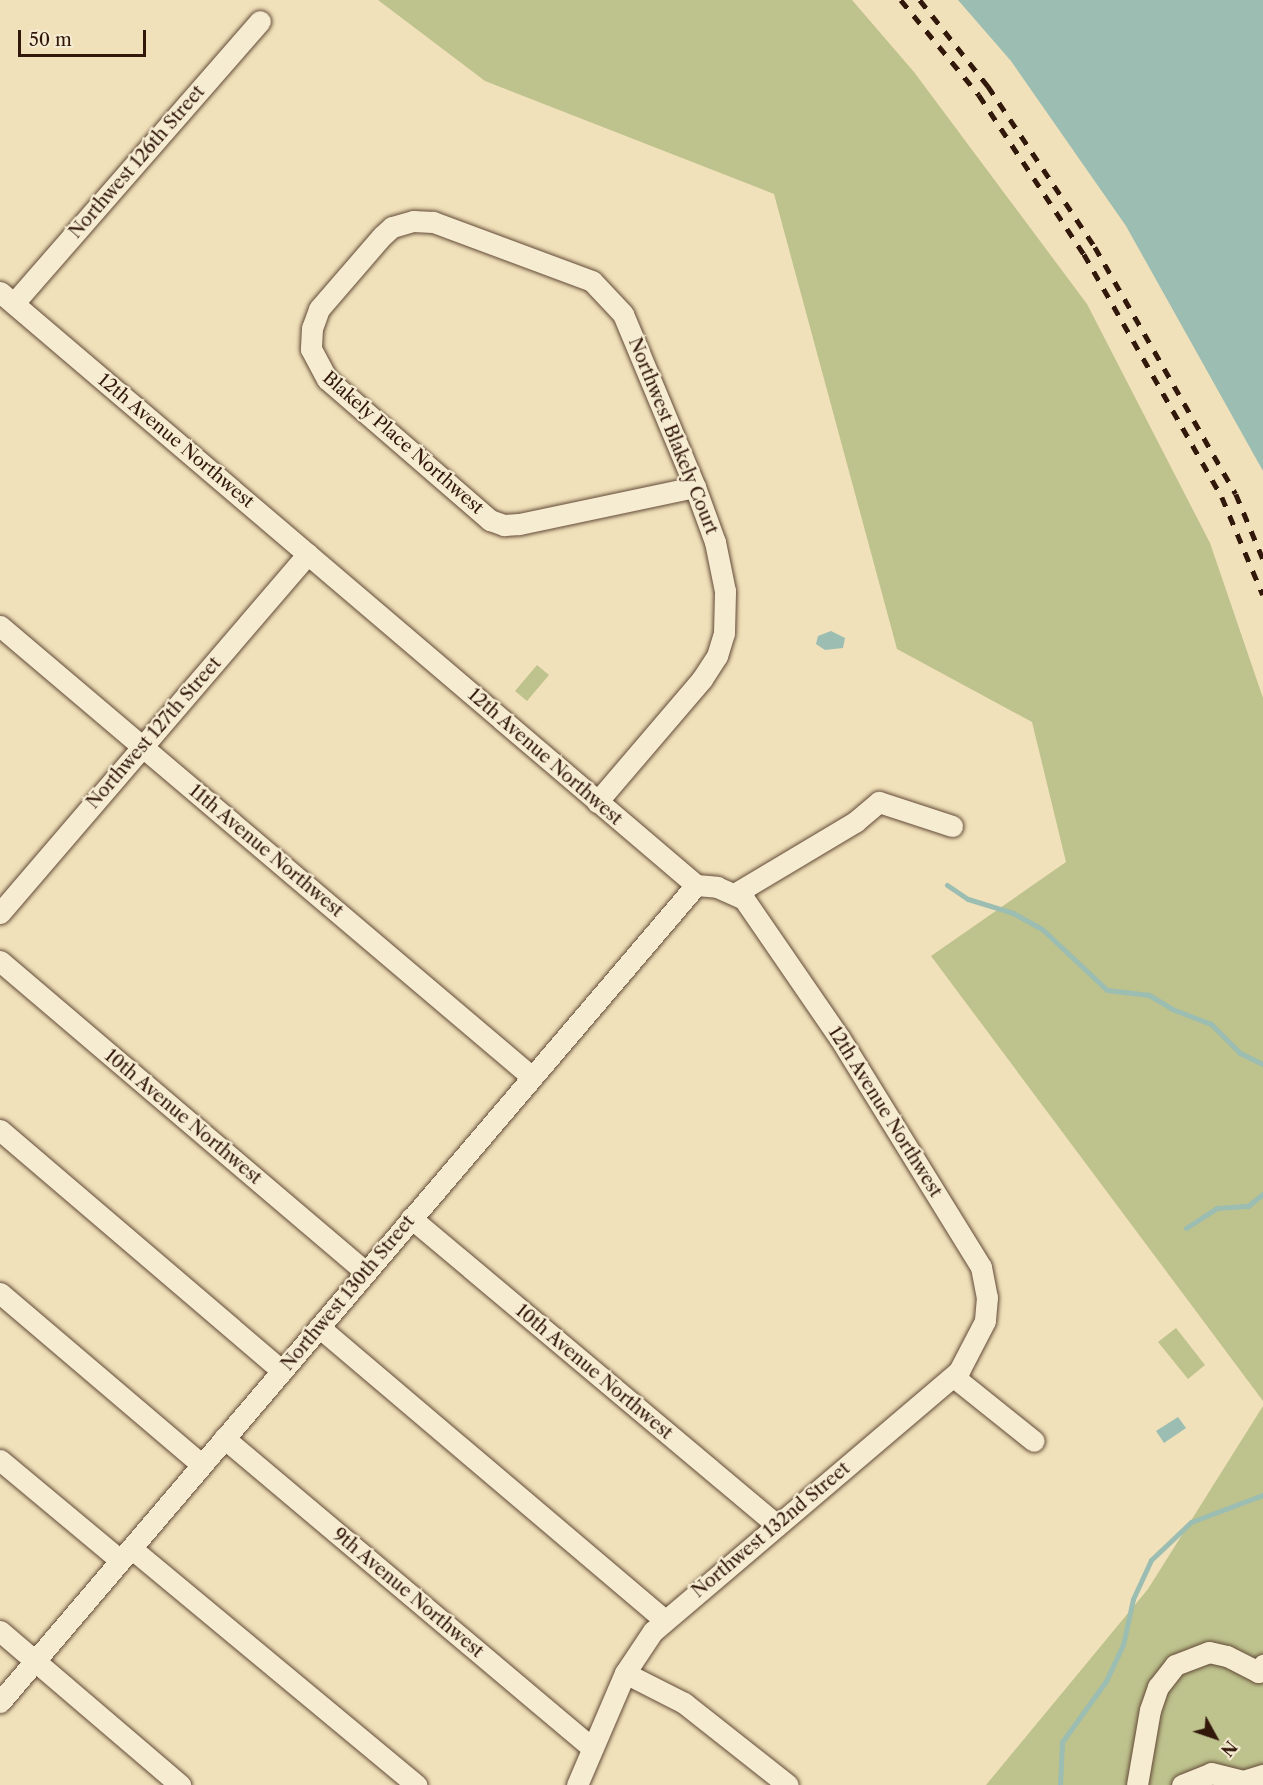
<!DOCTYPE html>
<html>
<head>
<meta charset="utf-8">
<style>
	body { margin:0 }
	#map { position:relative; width:1263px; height:1785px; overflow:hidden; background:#f1e1ba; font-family:"Libre Caslon Text",serif }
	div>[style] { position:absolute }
	.green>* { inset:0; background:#bec28d }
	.water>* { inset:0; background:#9bbdb2 }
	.stream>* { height:5px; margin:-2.5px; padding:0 2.5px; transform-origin:2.5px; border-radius:2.5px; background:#9bbdb2 }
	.roads { filter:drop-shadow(0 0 2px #624a37) drop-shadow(0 0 2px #624a37) }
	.minor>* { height:21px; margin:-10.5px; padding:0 10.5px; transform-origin:10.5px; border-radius:10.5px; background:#f6ecd2 }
	.rail>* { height:4.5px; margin-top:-2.25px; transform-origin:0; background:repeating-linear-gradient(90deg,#32180b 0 10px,transparent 0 20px) }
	span { translate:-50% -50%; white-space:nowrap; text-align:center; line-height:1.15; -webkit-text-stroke:4.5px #f6ecd2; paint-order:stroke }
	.street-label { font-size:18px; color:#32180b }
	.north { position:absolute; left:1185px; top:1707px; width:60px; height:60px; -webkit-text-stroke:4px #f6ecd2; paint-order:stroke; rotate:130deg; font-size:16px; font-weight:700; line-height:24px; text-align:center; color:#32180b }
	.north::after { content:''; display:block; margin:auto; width:21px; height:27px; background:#32180b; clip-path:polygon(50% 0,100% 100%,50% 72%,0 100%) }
	.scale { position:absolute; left:18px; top:30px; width:128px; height:27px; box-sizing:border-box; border:3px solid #32180b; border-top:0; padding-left:8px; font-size:18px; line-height:21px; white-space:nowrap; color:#32180b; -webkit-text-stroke:4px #f6ecd2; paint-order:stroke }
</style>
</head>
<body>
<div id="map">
	<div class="green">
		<i style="clip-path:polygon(378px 0,852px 0,914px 72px,1087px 304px,1210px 543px,1263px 698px,1263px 1401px,931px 956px,1066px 862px,1032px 722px,897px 649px,774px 194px,485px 81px)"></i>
		<i style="clip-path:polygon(537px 665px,549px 675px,527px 701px,515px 691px)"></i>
		<i style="clip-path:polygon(1176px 1328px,1205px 1365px,1188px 1379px,1158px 1342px)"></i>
		<i style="clip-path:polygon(1263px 1406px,1263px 1785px,986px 1785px,1148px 1589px)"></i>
	</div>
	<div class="water">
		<i style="clip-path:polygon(958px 0,1263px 0,1263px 471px,1126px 226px,1011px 61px)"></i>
		<i style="clip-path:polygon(831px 631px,845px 638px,843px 648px,825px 650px,816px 644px,818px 636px)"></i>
		<i style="clip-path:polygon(1178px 1417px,1186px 1428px,1164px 1443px,1156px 1431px)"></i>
	</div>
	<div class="stream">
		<i style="left:947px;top:885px;width:25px;rotate:34deg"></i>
		<i style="left:968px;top:899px;width:47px;rotate:17.3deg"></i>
		<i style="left:1013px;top:913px;width:33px;rotate:29deg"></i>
		<i style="left:1042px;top:929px;width:89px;rotate:43.2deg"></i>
		<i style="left:1107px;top:990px;width:42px;rotate:6.8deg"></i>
		<i style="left:1149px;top:995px;width:27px;rotate:31deg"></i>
		<i style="left:1172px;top:1009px;width:42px;rotate:21deg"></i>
		<i style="left:1211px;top:1024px;width:41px;rotate:45deg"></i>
		<i style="left:1240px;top:1053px;width:25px;rotate:26deg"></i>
		<i style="left:1186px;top:1228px;width:37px;rotate:-33deg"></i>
		<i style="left:1217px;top:1208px;width:31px;rotate:-4deg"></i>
		<i style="left:1248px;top:1206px;width:19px;rotate:-39deg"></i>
		<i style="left:1060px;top:1785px;width:43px;rotate:-87.3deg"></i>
		<i style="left:1062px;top:1742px;width:75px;rotate:-54.2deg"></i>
		<i style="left:1106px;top:1681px;width:40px;rotate:-65deg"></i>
		<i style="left:1123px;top:1645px;width:47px;rotate:-77.7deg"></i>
		<i style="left:1133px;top:1599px;width:43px;rotate:-65.2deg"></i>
		<i style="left:1151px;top:1560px;width:55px;rotate:-43.5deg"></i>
		<i style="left:1191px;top:1522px;width:77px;rotate:-20.6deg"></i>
	</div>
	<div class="roads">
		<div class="minor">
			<i style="left:0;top:292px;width:914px;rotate:40.43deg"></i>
			<i style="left:696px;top:885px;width:21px;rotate:5deg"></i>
			<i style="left:717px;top:887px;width:30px;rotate:24deg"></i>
			<i style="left:744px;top:899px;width:168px;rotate:55.5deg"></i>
			<i style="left:839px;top:1037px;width:270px;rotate:58.3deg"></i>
			<i style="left:981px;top:1267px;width:31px;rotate:79deg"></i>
			<i style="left:987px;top:1297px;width:24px;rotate:95deg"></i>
			<i style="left:985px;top:1321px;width:56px;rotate:117.5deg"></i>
			<i style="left:959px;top:1371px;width:402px;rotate:139.6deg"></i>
			<i style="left:653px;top:1631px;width:50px;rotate:123.7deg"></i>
			<i style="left:625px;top:1673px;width:122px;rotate:113.2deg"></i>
			<i style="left:14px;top:303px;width:374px;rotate:-48.9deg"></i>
			<i style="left:0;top:626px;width:697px;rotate:40.29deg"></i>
			<i style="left:597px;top:802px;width:162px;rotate:-49.5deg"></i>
			<i style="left:702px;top:679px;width:27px;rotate:-57deg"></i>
			<i style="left:717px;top:656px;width:24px;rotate:-73deg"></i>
			<i style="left:724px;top:633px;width:42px;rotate:-88.6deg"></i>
			<i style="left:725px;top:591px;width:50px;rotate:-101.5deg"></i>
			<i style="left:715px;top:542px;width:59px;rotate:-110deg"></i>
			<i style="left:695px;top:487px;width:187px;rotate:-112.6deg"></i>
			<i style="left:623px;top:314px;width:45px;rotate:-133.2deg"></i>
			<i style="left:592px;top:281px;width:170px;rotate:-159.6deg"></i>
			<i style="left:433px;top:222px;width:20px;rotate:-177deg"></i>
			<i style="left:413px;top:221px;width:22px;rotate:164deg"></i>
			<i style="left:392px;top:227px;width:13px;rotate:138deg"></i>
			<i style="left:382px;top:236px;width:96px;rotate:130.8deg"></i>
			<i style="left:319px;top:309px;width:20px;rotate:110deg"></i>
			<i style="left:312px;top:328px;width:21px;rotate:93deg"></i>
			<i style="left:311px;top:349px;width:34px;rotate:62deg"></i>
			<i style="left:327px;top:379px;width:216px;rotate:40.9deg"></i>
			<i style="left:490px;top:520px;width:15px;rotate:20deg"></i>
			<i style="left:504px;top:525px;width:15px;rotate:-4deg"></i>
			<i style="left:519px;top:524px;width:180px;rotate:-11.9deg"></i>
			<i style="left:736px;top:893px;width:139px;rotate:-30.8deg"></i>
			<i style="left:855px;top:822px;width:31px;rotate:-40deg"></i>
			<i style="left:879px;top:802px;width:77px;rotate:18.2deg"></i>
			<i style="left:0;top:913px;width:473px;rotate:-49.4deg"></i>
			<i style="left:0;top:961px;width:480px;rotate:40.4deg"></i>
			<i style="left:0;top:1130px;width:371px;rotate:40.5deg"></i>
			<i style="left:411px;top:1218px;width:478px;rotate:40deg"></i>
			<i style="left:0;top:1293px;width:265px;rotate:40.4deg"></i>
			<i style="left:319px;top:1327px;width:453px;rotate:40.3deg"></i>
			<i style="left:954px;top:1377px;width:102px;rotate:38.7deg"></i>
			<i style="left:224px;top:1438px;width:481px;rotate:40.1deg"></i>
			<i style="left:0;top:1460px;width:156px;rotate:39.8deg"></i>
			<i style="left:131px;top:1548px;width:371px;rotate:39.7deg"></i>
			<i style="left:0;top:1631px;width:237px;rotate:40.5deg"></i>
			<i style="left:625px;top:1673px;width:66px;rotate:27deg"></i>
			<i style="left:684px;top:1703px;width:132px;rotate:38.3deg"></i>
			<i style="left:0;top:1702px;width:1073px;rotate:-49.57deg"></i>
			<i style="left:1137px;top:1785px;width:76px;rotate:-80.2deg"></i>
			<i style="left:1150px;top:1710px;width:24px;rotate:-71deg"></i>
			<i style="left:1158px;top:1687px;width:28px;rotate:-52deg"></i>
			<i style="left:1175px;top:1665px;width:36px;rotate:-21deg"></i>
			<i style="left:1209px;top:1652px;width:18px;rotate:13deg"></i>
			<i style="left:1227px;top:1656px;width:35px;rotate:27deg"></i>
			<i style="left:1258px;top:1672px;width:9px;rotate:-54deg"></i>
			<i style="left:1182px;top:1785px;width:31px;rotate:-22deg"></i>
			<i style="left:1211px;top:1773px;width:33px;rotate:14deg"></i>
			<i style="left:1243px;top:1781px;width:21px;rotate:-17deg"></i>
		</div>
	</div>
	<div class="rail">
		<i style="left:901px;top:0;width:123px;rotate:50.6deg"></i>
		<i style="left:979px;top:95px;width:191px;rotate:56.6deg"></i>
		<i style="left:1084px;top:254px;width:279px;rotate:60.4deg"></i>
		<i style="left:1222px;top:497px;width:106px;rotate:67.3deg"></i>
		<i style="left:920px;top:0;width:110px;rotate:51.7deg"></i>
		<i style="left:988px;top:86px;width:193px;rotate:56.4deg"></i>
		<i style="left:1095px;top:247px;width:284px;rotate:60.3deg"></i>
		<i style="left:1236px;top:494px;width:70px;rotate:67.4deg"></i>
	</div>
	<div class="street-label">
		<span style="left:137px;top:162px;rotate:-49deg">Northwest 126th Street</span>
		<span style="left:673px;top:436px;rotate:68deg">Northwest Blakely Court</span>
		<span style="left:176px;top:441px;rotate:40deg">12th Avenue Northwest</span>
		<span style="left:403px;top:443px;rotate:41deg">Blakely Place Northwest</span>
		<span style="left:154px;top:733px;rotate:-49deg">Northwest 127th Street</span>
		<span style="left:545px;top:757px;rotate:41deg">12th Avenue Northwest</span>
		<span style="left:266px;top:851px;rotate:40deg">11th Avenue Northwest</span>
		<span style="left:885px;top:1112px;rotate:58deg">12th Avenue Northwest</span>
		<span style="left:183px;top:1117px;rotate:40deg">10th Avenue Northwest</span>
		<span style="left:348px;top:1293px;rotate:-50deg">Northwest 130th Street</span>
		<span style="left:594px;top:1372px;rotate:40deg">10th Avenue Northwest</span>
		<span style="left:771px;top:1530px;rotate:-40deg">Northwest 132nd Street</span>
		<span style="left:408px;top:1593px;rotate:40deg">9th Avenue Northwest</span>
	</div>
	<div class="north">N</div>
	<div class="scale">50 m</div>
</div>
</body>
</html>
